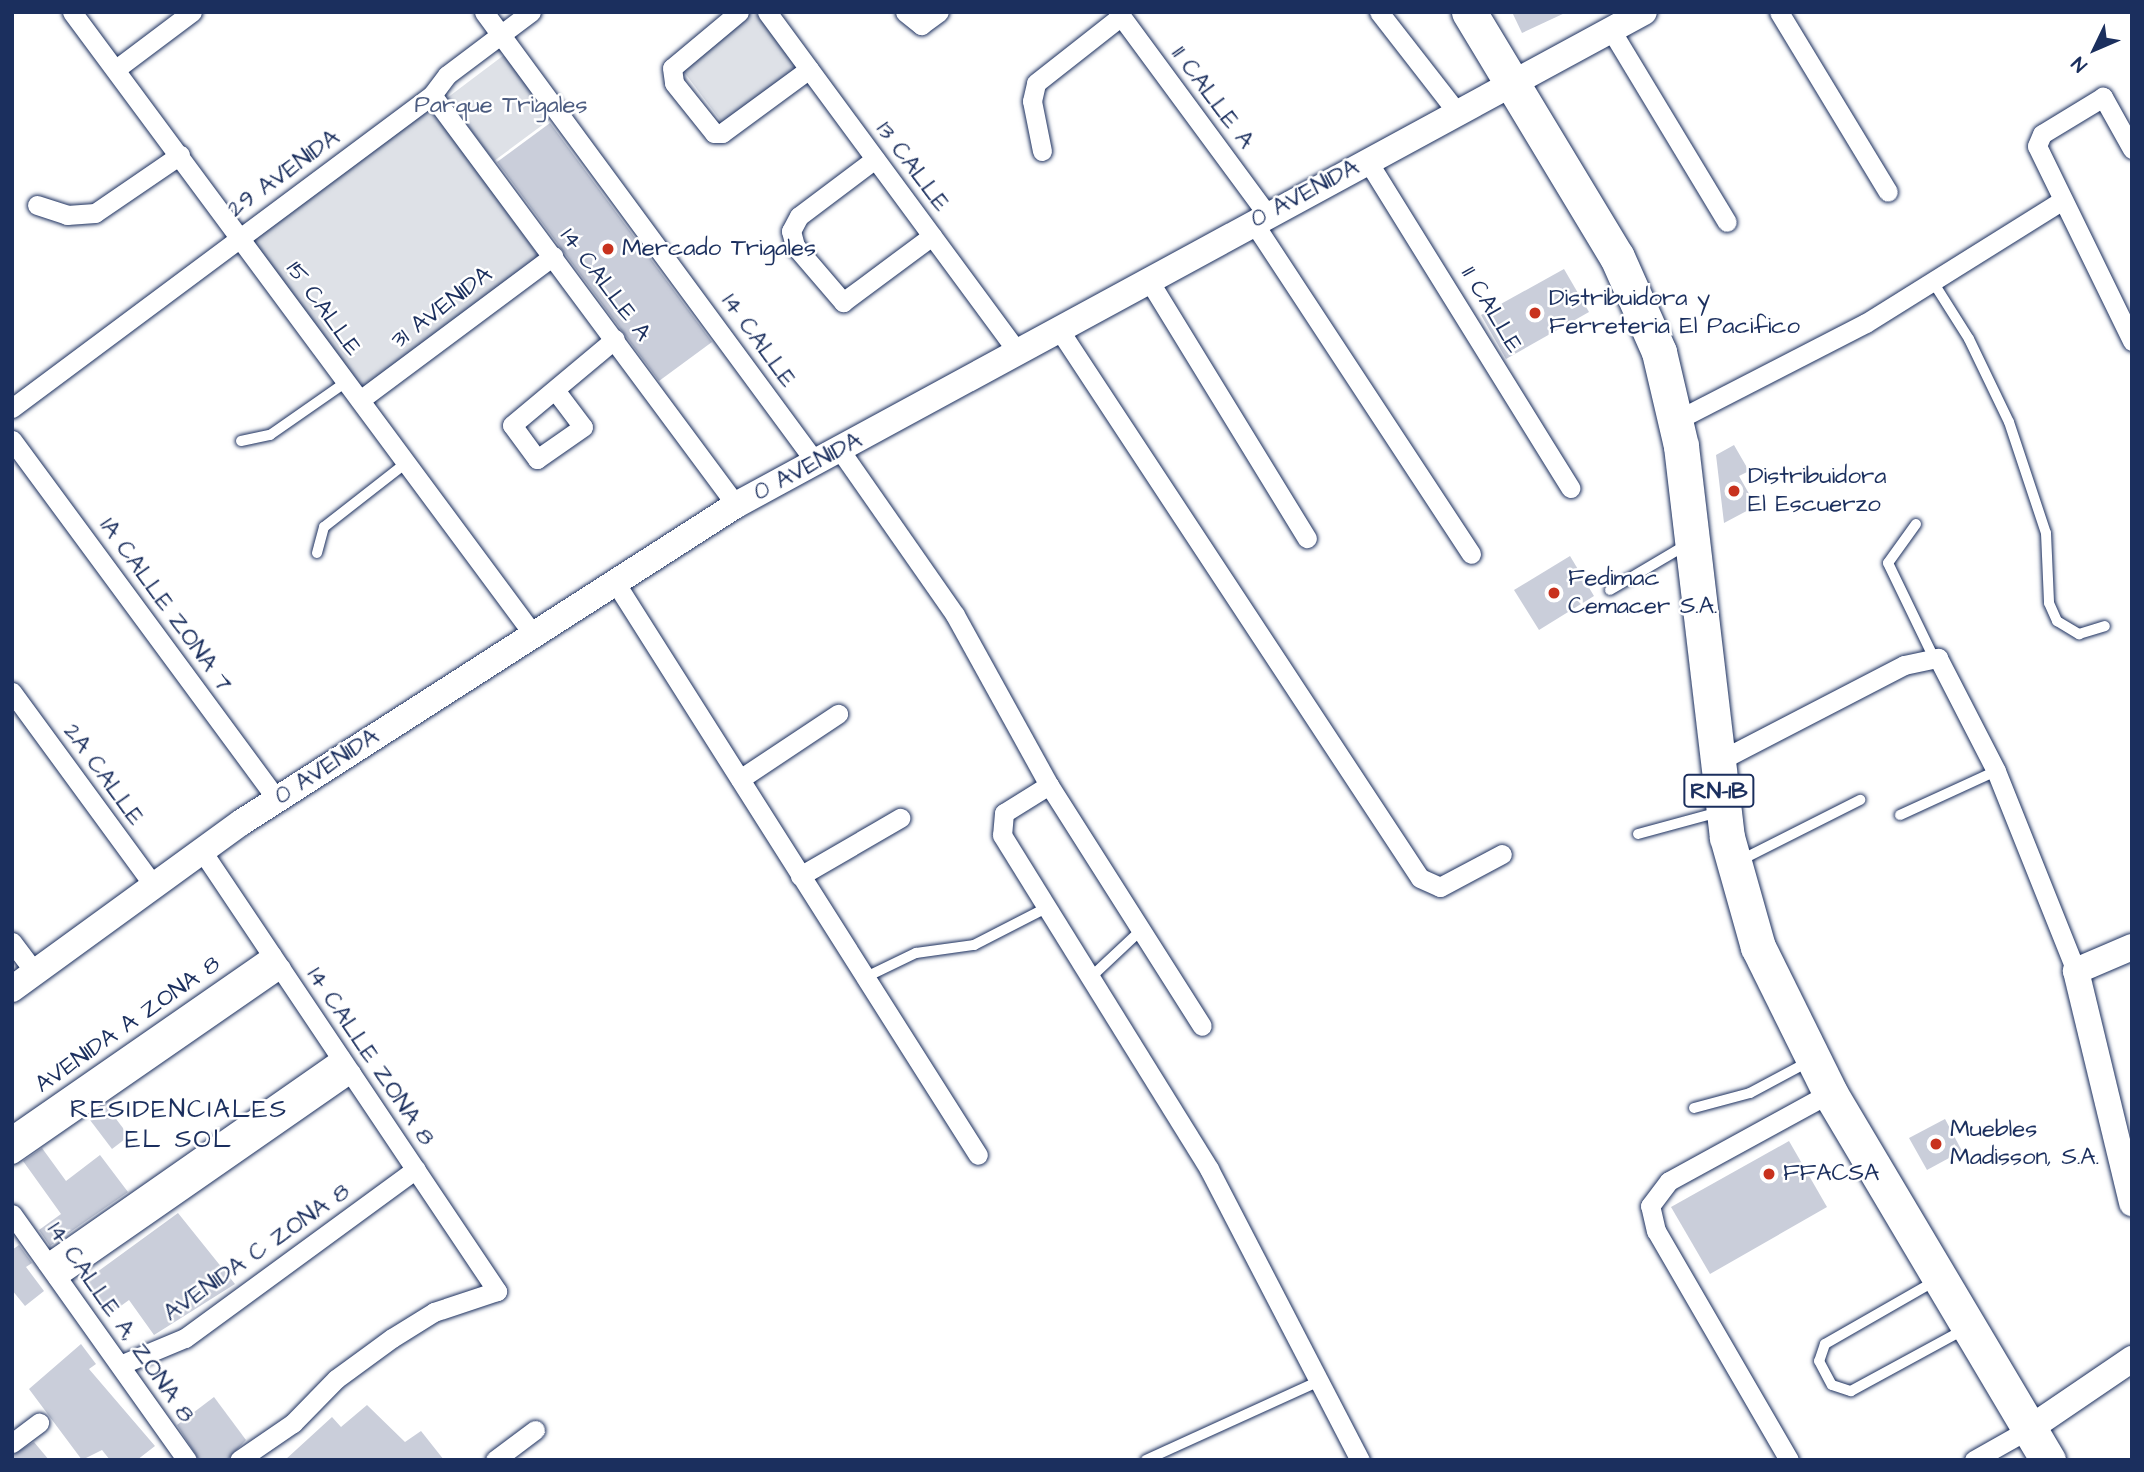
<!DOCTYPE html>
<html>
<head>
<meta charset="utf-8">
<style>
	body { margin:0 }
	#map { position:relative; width:2144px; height:1472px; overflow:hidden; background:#fff; font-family:"Architects Daughter",sans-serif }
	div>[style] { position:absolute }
	.green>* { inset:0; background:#dee1e7 }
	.building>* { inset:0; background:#caceda }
	.roads { filter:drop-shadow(0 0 2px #1b2f5e) drop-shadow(0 0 2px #1b2f5e) }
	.lane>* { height:10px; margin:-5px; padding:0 5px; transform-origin:5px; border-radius:5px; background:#fff }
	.street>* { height:19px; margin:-9.5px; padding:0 9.5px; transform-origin:9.5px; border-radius:9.5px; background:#fff }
	.secondary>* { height:26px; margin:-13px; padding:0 13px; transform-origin:13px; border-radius:13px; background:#fff }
	.highway>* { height:35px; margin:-17.5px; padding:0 17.5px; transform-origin:17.5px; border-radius:17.5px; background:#fff }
	.dots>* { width:19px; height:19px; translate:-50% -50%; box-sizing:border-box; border:4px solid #fff; border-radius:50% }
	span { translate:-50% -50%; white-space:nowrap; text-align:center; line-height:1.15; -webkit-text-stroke:5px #fff; paint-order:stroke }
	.shield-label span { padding:2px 5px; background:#fff; border:2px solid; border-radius:5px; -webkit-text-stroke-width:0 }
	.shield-label { font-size:23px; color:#1b2f5e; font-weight:700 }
	.street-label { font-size:24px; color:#1b2f5e }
	.park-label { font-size:24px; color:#4c5c80 }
	.poi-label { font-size:24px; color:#1b2f5e }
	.left { translate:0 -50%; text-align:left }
	.neighbourhood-label { font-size:26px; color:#1b2f5e; letter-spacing:2px }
	.frame { position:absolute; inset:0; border:14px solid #1b2f5e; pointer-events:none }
	.north { position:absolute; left:2060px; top:14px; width:70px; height:70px; -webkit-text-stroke:5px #fff; paint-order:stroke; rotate:226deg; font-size:19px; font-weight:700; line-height:28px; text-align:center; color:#1b2f5e }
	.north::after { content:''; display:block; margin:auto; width:24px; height:32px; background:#1b2f5e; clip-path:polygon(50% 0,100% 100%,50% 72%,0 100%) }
</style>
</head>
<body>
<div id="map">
	<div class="green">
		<i style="clip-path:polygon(748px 12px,755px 12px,798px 70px,724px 125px,678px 64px)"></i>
		<i style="clip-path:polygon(508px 52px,556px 115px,494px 161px,447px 98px)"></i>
		<i style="clip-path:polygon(431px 107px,541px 259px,360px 390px,249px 238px)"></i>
	</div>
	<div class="building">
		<i style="clip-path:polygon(1512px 12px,1567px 12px,1522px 33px)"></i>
		<i style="clip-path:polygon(550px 123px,712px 342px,659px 381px,497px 162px)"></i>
		<i style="clip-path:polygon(1564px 269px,1589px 312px,1506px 359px,1481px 315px)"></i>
		<i style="clip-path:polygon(1734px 445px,1749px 471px,1739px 476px,1756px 506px,1724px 523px,1716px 455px)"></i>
		<i style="clip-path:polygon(1570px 556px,1594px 596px,1539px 630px,1514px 590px)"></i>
		<i style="clip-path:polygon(107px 1107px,129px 1136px,112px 1149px,90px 1120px)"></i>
		<i style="clip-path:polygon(1945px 1119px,1962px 1151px,1927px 1170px,1909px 1138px)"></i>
		<i style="clip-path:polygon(1789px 1141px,1827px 1207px,1710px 1274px,1671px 1207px)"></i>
		<i style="clip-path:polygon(42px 1148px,66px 1181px,100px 1155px,128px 1192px,50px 1246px,39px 1230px,61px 1214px,23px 1161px)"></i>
		<i style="clip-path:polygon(178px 1213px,235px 1284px,154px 1335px,129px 1300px,107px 1316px,82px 1283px)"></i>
		<i style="clip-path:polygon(19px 1245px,32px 1263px,26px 1267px,44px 1291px,25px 1306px,12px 1290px,12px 1250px)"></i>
		<i style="clip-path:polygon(81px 1344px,96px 1364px,89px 1369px,155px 1446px,137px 1460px,110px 1460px,102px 1450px,82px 1460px,29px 1389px)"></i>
		<i style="clip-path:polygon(214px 1397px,246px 1440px,227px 1460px,199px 1460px,177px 1425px)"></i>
		<i style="clip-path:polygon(367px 1405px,405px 1442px,421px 1431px,444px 1460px,285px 1460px,332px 1417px,341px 1427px)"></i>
		<i style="clip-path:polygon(34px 1442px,49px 1460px,12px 1460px,12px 1455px)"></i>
	</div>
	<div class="roads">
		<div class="lane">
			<i style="left:1933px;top:282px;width:67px;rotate:57.7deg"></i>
			<i style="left:1969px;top:339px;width:92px;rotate:64.3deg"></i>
			<i style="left:2009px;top:422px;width:117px;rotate:71.6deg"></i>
			<i style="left:2046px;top:533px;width:70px;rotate:87.5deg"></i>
			<i style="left:2049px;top:603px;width:20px;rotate:66deg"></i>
			<i style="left:2057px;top:621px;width:26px;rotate:31deg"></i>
			<i style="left:2079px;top:634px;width:27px;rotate:-17deg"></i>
			<i style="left:241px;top:441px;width:30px;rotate:-12deg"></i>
			<i style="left:270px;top:435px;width:93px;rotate:-34.9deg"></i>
			<i style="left:1916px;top:524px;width:48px;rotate:125.7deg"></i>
			<i style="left:1888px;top:563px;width:103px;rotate:64.2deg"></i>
			<i style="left:317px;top:553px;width:27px;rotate:-75deg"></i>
			<i style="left:324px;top:527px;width:104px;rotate:-38deg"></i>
			<i style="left:1610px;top:590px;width:88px;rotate:-30.6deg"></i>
			<i style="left:1900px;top:815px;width:106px;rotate:-24.6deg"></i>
			<i style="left:1638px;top:834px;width:84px;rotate:-15.2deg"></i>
			<i style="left:1739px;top:861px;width:136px;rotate:-26.8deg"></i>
			<i style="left:864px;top:978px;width:58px;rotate:-25.7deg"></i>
			<i style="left:916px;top:953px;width:59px;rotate:-7.9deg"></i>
			<i style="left:974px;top:945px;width:81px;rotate:-27.2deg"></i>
			<i style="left:1090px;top:978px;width:67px;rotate:-43.2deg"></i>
			<i style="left:1694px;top:1108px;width:58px;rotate:-15deg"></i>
			<i style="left:1750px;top:1093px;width:66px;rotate:-28.1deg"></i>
			<i style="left:1935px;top:1281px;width:127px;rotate:150.2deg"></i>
			<i style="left:1825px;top:1344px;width:18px;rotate:109deg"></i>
			<i style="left:1819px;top:1361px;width:27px;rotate:62deg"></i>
			<i style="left:1832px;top:1385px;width:20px;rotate:18deg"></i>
			<i style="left:1851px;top:1391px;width:130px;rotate:-28.5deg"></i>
			<i style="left:1146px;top:1460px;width:190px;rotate:-24.5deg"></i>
		</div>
		<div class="street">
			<i style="left:72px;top:12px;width:774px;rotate:53.46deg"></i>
			<i style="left:484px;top:12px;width:560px;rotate:53.64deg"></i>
			<i style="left:739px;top:12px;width:87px;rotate:140.1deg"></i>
			<i style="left:672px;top:68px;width:15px;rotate:82deg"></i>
			<i style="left:674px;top:83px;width:64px;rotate:51.3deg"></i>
			<i style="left:714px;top:133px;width:8px"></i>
			<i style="left:722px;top:133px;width:108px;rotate:-36.3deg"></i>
			<i style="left:767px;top:12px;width:421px;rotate:53.6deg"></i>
			<i style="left:905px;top:12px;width:21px;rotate:39deg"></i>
			<i style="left:921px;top:25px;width:22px;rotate:-36deg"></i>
			<i style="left:1118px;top:12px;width:251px;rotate:53.6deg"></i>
			<i style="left:1379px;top:12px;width:125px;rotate:52.1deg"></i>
			<i style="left:1779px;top:12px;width:210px;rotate:58.8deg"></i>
			<i style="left:1611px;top:30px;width:224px;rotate:58.9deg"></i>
			<i style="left:116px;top:69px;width:95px;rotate:-36.9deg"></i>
			<i style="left:432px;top:95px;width:510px;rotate:53.44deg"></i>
			<i style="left:2132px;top:149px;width:60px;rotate:-119.1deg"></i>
			<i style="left:2103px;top:97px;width:71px;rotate:148.8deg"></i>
			<i style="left:2042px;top:134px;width:13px;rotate:113deg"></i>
			<i style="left:2037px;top:146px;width:217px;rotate:64deg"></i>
			<i style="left:1042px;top:151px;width:51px;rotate:-101.3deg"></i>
			<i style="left:1032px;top:101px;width:18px;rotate:-77deg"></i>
			<i style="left:1036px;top:83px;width:108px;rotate:-38.2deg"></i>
			<i style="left:875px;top:159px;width:95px;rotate:143.1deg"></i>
			<i style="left:799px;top:216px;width:17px;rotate:118deg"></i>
			<i style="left:791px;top:231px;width:16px;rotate:75deg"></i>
			<i style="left:795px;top:246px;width:74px;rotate:49.4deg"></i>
			<i style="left:843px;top:302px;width:111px;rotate:-36.6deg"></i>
			<i style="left:1367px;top:160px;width:386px;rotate:58.2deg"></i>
			<i style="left:37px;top:205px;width:32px;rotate:18deg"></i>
			<i style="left:67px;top:215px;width:28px;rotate:-4deg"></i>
			<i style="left:95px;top:213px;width:103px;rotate:-34.3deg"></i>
			<i style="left:1253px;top:222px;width:397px;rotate:56.7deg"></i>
			<i style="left:1148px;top:279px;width:304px;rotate:58.5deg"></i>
			<i style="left:1058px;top:328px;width:658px;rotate:56.65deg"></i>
			<i style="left:1420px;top:878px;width:22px;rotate:24deg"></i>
			<i style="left:1440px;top:887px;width:70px;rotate:-28deg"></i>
			<i style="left:555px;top:390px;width:46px;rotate:52.9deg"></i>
			<i style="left:583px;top:427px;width:56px;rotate:145.2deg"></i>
			<i style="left:537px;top:459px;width:42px;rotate:-126.3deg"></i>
			<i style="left:512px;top:425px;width:134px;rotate:-39.9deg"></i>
			<i style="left:360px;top:400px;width:241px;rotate:-36.7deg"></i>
			<i style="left:12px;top:408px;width:524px;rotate:-36.69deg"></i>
			<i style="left:432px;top:95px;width:25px;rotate:-53deg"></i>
			<i style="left:447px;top:75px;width:105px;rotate:-36.9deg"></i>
			<i style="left:1677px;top:420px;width:212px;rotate:-27.2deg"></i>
			<i style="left:1866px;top:323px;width:232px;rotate:-32deg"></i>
			<i style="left:12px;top:440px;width:447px;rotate:53.6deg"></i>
			<i style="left:840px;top:450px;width:201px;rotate:55.1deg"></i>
			<i style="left:955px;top:615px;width:194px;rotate:61.1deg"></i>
			<i style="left:1049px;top:785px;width:285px;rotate:57.6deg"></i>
			<i style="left:615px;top:582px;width:678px;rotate:57.65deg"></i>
			<i style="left:12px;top:692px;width:240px;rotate:53.8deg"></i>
			<i style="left:1715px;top:763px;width:213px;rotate:-27.4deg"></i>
			<i style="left:1904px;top:665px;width:35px;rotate:-12deg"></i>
			<i style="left:1938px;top:658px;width:127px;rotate:62.8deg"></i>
			<i style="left:1996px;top:771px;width:215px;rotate:68.2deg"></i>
			<i style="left:740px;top:779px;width:118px;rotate:-33.6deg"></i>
			<i style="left:1049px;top:785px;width:53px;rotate:148.1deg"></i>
			<i style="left:1004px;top:813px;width:22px;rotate:95deg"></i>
			<i style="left:1002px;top:835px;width:393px;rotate:58.2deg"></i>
			<i style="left:1209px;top:1169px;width:328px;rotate:62.6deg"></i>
			<i style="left:202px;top:851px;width:530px;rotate:56.16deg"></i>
			<i style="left:497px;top:1291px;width:66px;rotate:161.6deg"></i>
			<i style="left:434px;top:1312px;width:49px;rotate:148.2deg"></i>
			<i style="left:392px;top:1338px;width:69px;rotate:143.8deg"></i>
			<i style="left:336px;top:1379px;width:62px;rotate:134.3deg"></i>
			<i style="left:293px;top:1423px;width:65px;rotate:145.6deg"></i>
			<i style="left:800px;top:876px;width:116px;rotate:-30.1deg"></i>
			<i style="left:12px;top:942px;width:39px;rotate:53deg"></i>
			<i style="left:12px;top:1135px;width:316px;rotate:-34.7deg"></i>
			<i style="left:12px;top:1154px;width:327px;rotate:-34.7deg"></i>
			<i style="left:12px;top:1214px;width:302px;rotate:54.6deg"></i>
			<i style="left:47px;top:1263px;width:358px;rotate:-34.9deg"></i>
			<i style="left:57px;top:1277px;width:358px;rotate:-34.8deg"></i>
			<i style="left:120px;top:1365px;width:70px;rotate:-22.6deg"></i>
			<i style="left:185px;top:1338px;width:286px;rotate:-36.2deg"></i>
			<i style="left:12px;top:1443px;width:34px;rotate:-37deg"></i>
			<i style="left:495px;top:1460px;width:50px;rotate:-36.9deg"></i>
			<i style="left:1789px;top:1460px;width:265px;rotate:-120.1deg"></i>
			<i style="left:1656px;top:1231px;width:26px;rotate:-103deg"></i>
			<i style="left:1650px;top:1206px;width:31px;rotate:-53deg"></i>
			<i style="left:1669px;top:1181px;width:183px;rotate:-28.7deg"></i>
			<i style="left:1974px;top:1460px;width:63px;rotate:-29.4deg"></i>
		</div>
		<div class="secondary">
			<i style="left:2132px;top:947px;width:61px;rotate:156.8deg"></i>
			<i style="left:2076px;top:971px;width:239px;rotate:76.4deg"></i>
			<i style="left:12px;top:989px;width:284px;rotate:-36deg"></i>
			<i style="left:242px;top:822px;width:587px;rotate:-32.69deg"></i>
			<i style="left:736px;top:505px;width:1033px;rotate:-28.5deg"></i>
			<i style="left:2029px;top:1429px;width:125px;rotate:-34.2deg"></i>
		</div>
		<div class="highway">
			<i style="left:1469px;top:12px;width:286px;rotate:58.9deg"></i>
			<i style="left:1617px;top:257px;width:104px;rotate:66.1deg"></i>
			<i style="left:1659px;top:352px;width:97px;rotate:76.8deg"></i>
			<i style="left:1681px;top:446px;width:394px;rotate:83.3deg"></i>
			<i style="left:1727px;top:837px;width:114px;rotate:74.3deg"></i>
			<i style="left:1758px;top:947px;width:163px;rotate:63.7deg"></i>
			<i style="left:1830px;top:1093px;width:427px;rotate:59.3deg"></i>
		</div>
	</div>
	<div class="dots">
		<i style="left:608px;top:249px;background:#c8321e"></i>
		<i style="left:1535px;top:313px;background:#c8321e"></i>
		<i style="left:1734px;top:491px;background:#c8321e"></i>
		<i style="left:1554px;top:593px;background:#c8321e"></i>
		<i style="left:1936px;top:1144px;background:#c8321e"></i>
		<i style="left:1769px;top:1174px;background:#c8321e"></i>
	</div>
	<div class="shield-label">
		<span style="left:1719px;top:791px">RN-1B</span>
	</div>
	<div class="street-label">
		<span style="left:1212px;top:98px;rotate:53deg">11 CALLE A</span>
		<span style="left:912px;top:167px;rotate:53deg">13 CALLE</span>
		<span style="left:284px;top:174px;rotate:-36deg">29 AVENIDA</span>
		<span style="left:1305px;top:194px;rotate:-28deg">0 AVENIDA</span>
		<span style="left:605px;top:285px;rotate:53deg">14 CALLE A</span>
		<span style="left:442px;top:308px;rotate:-37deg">31 AVENIDA</span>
		<span style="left:323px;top:309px;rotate:54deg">15 CALLE</span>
		<span style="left:1491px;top:310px;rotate:59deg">11 CALLE</span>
		<span style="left:758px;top:341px;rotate:54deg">14 CALLE</span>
		<span style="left:808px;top:467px;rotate:-28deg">0 AVENIDA</span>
		<span style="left:165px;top:605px;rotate:54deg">1A CALLE ZONA 7</span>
		<span style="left:327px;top:767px;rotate:-33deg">0 AVENIDA</span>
		<span style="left:103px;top:775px;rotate:54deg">2A CALLE</span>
		<span style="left:128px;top:1025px;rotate:-35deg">AVENIDA A ZONA 8</span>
		<span style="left:370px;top:1057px;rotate:56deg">14 CALLE ZONA 8</span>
		<span style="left:257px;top:1253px;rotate:-35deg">AVENIDA C ZONA 8</span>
		<span style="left:120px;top:1323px;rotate:55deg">14 CALLE A, ZONA 8</span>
	</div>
	<div class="park-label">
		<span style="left:501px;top:106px">Parque Trigales</span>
	</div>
	<div class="poi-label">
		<span class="left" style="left:622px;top:249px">Mercado Trigales</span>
		<span class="left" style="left:1549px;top:313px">Distribuidora y<br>Ferreteria El Pacifico</span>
		<span class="left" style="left:1748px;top:491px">Distribuidora<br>El Escuerzo</span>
		<span class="left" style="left:1568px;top:593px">Fedimac<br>Cemacer S.A.</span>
		<span class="left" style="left:1950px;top:1144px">Muebles<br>Madisson, S.A.</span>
		<span class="left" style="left:1783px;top:1174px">FFACSA</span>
	</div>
	<div class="neighbourhood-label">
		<span style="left:179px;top:1125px">RESIDENCIALES<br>EL SOL</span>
	</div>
	<div class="frame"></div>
	<div class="north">N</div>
</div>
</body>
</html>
